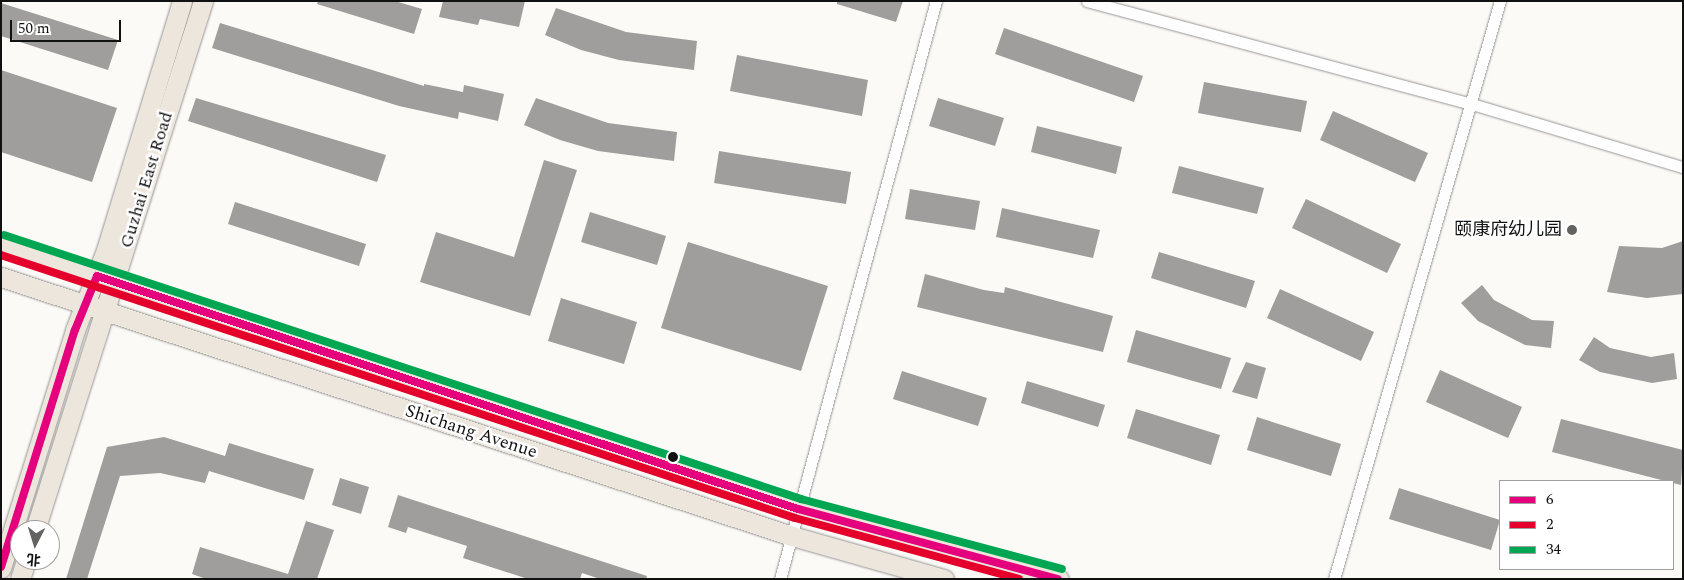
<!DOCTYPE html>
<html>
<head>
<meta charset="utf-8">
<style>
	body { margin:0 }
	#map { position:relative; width:1684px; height:580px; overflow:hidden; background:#fcfaf7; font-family:Spectral,"Noto Sans SC",serif }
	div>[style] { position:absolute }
	.building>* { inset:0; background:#a09e9c }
	.roads { filter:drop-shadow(0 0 1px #979695) drop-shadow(0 0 1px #979695) }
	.street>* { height:11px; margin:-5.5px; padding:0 5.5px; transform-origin:5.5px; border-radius:5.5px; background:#fffefe }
	.primary>* { height:19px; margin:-9.5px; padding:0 9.5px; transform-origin:9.5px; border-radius:9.5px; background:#ece6dc }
	.bus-1>* { height:8px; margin:-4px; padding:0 4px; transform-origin:4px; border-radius:4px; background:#e5007d }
	.bus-2>* { height:8px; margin:-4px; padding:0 4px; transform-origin:4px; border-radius:4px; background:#e4002b }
	.bus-3>* { height:8px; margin:-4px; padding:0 4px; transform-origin:4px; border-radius:4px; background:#00a651 }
	.dots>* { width:14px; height:14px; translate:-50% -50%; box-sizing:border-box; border:2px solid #fff; border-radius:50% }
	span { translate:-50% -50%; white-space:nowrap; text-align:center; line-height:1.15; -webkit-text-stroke:5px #fff; paint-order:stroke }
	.street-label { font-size:18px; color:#111 }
	.poi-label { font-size:18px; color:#111 }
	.right { translate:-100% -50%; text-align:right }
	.frame { position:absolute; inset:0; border:2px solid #111; pointer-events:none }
	.legend { position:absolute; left:1499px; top:480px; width:175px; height:90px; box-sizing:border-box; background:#fff; border:1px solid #a0a0a0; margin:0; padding:6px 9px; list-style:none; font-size:15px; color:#111 }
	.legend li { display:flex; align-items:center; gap:10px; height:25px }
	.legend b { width:25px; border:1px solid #a0a0a0 }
	.north { position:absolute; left:10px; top:520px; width:50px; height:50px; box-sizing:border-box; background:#fff; border:1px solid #a0a0a0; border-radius:50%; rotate:185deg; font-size:14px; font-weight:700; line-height:20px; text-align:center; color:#111 }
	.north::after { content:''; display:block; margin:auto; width:18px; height:22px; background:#636362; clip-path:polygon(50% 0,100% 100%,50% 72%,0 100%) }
	.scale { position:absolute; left:10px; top:20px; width:111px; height:22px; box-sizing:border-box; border:2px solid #111; border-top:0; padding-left:6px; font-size:15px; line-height:18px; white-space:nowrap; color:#111; -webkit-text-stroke:4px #fff; paint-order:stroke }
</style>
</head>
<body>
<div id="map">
	<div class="building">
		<i style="clip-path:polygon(318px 1px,395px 1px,422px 9px,414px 34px,317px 4px)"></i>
		<i style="clip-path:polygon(443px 1px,525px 1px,519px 27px,480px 19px,478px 25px,439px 17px)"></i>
		<i style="clip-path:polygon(837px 1px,903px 1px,896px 22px,837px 4px)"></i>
		<i style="clip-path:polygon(1px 3px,118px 40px,108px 70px,1px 36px)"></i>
		<i style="clip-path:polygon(556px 8px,626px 32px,697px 41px,694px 70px,619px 60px,581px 50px,545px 35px)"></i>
		<i style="clip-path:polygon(220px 23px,424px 86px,424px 84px,463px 92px,464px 85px,504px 94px,498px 121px,459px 112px,458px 119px,399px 106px,212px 48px)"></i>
		<i style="clip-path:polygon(1004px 28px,1143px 76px,1134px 102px,995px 54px)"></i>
		<i style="clip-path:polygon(737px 55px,868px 80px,862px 116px,730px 91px)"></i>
		<i style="clip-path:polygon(1px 70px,117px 108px,92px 182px,1px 152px)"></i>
		<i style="clip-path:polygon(1204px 82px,1307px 101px,1301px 132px,1198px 113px)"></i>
		<i style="clip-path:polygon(196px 98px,386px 155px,377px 182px,188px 121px)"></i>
		<i style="clip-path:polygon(536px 98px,608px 123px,677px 132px,674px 161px,598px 151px,560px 140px,524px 125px)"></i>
		<i style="clip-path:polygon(938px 98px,1004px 118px,995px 146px,929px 126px)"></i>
		<i style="clip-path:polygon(1333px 111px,1428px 153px,1415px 182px,1320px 140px)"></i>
		<i style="clip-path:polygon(1037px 126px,1122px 147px,1116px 174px,1031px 152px)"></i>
		<i style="clip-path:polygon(719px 151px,851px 172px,846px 204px,714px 183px)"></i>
		<i style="clip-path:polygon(544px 160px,577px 170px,530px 316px,420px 282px,436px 232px,514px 257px)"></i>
		<i style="clip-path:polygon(1179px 166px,1264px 188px,1257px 214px,1172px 193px)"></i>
		<i style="clip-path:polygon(910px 189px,980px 201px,975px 230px,905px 219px)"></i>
		<i style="clip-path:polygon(1306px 199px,1401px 244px,1387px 273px,1292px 228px)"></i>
		<i style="clip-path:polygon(235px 202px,366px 244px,359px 266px,228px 224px)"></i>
		<i style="clip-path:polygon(1002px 208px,1100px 230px,1093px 258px,996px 237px)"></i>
		<i style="clip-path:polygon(590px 212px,666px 236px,657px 265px,581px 242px)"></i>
		<i style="clip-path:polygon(1683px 241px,1683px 294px,1647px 298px,1607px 292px,1619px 246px,1662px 248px)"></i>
		<i style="clip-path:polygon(688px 242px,828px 286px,801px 371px,661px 328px)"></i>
		<i style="clip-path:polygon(1159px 252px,1255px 281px,1246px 308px,1151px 278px)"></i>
		<i style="clip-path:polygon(925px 274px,984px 290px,1004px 293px,1005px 287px,1113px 316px,1103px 352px,917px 307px)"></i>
		<i style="clip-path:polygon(1482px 285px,1494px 300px,1532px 320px,1554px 321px,1551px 348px,1525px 345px,1478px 321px,1461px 303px)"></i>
		<i style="clip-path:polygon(1280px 289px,1374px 332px,1361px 361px,1267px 318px)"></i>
		<i style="clip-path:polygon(561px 298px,637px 322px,624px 364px,548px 341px)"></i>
		<i style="clip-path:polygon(1136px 330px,1231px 358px,1221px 389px,1127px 362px)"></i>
		<i style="clip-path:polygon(1594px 337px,1610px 348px,1651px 357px,1674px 353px,1677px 379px,1652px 383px,1600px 372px,1579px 360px)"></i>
		<i style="clip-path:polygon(1246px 362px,1266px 368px,1257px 399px,1232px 392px)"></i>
		<i style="clip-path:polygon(1440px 370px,1522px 407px,1508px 438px,1426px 402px)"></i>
		<i style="clip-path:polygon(902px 371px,987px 398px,978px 426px,893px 399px)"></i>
		<i style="clip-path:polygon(1027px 381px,1105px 405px,1098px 427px,1021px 403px)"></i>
		<i style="clip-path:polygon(1136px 409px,1220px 435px,1211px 465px,1127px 438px)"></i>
		<i style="clip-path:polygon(1257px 417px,1341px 444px,1331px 476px,1247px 450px)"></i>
		<i style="clip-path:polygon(1561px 419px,1683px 450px,1681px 485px,1552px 452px)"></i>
		<i style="clip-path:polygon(164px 437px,225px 456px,229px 443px,314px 469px,304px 500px,209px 471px,205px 483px,160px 473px,120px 476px,87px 579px,66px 579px,107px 447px)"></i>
		<i style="clip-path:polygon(340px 478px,369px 487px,361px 514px,332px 505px)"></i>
		<i style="clip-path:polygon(1399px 488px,1500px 520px,1491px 550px,1389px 519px)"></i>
		<i style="clip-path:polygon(398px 495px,647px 576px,646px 579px,600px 579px,582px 573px,580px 579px,528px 579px,463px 558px,467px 546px,408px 527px,406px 533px,388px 527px)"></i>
		<i style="clip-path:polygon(306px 521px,334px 530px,317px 579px,206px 579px,192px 574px,200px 547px,288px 574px)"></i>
	</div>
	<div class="roads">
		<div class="street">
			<i style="left:1087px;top:1px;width:395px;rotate:15deg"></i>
			<i style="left:1469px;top:103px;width:223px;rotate:16.7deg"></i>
			<i style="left:780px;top:579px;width:599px;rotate:-74.9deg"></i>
			<i style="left:1334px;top:579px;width:601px;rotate:-73.98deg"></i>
		</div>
		<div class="primary">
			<i style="left:1px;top:244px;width:840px;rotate:18.39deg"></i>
			<i style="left:798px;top:509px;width:270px;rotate:15deg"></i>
			<i style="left:1px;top:277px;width:832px;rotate:18.13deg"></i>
			<i style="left:792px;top:536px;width:158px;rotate:15.8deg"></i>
			<i style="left:35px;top:530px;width:555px;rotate:-72.38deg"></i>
			<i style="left:1px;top:568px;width:249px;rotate:-72.7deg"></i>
			<i style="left:75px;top:330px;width:86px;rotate:-68.8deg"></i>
			<i style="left:106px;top:250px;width:260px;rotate:-73deg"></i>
			<i style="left:20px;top:579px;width:20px;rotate:-72deg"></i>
		</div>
	</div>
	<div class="bus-1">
		<i style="left:1px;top:567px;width:248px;rotate:-72.7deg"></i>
		<i style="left:75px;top:330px;width:58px;rotate:-67.8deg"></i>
		<i style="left:97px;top:276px;width:739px;rotate:18.39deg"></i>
		<i style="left:798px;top:509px;width:269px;rotate:15.1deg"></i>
	</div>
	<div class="bus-2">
		<i style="left:1px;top:255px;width:836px;rotate:18.33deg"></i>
		<i style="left:795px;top:518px;width:232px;rotate:15.2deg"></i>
	</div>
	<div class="bus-3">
		<i style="left:4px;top:235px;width:840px;rotate:18.33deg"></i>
		<i style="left:801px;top:499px;width:270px;rotate:15deg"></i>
	</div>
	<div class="dots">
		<i style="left:1572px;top:230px;background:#636362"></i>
		<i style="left:673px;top:457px;background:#111"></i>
	</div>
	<div class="street-label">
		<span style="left:147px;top:180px;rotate:-73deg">Guzhai East Road</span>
		<span style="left:471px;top:432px;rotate:18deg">Shichang Avenue</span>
	</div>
	<div class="poi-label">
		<span class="right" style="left:1562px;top:230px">颐康府幼儿园</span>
	</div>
	<div class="frame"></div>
	<ul class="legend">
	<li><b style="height:6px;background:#e5007d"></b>6</li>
	<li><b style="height:6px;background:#e4002b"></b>2</li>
	<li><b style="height:6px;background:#00a651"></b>34</li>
	</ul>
	<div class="north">北</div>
	<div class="scale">50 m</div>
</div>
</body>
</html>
